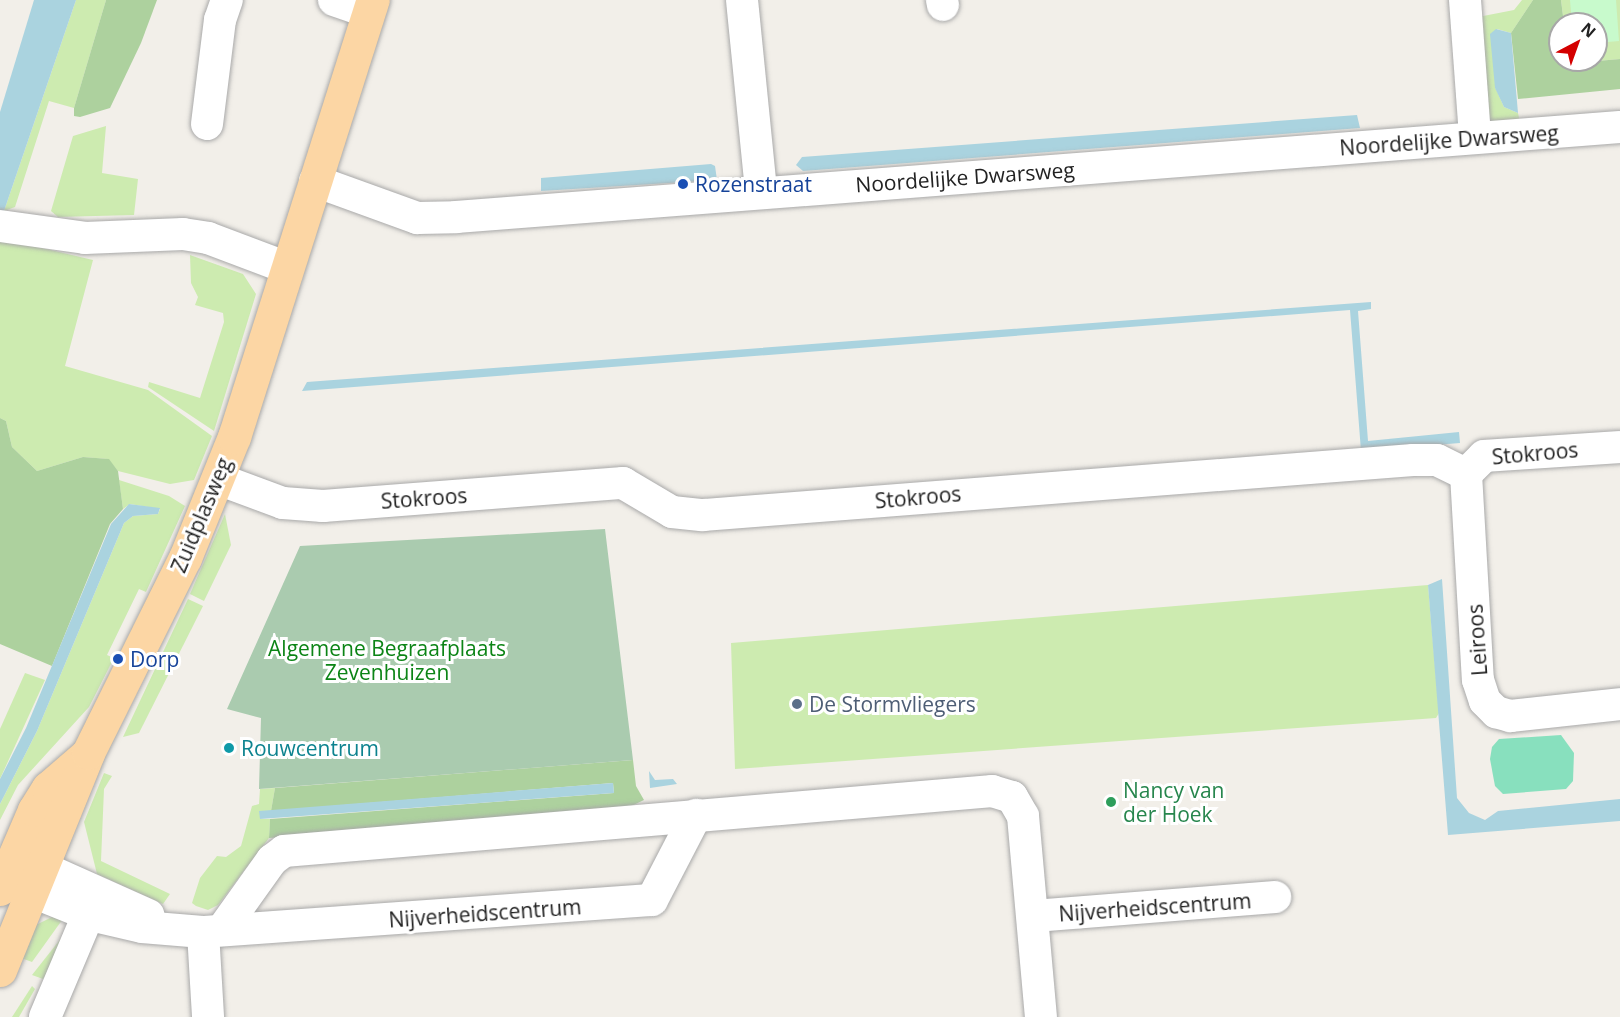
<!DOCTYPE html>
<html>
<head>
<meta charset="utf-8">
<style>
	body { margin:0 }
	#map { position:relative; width:1620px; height:1017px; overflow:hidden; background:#f2efe9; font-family:"Open Sans",sans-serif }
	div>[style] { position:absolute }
	.grass>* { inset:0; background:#cdebb0 }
	.forest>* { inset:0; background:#add19e }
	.cemetery>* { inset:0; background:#aacbaf }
	.park>* { inset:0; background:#c8facc }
	.pitch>* { inset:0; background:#88e0be }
	.water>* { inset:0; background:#aad3df }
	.roads { filter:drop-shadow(0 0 2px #a9a9a9) drop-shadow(0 0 2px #a9a9a9) }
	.minor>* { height:32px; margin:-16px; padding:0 16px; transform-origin:16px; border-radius:16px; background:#fff }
	.major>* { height:33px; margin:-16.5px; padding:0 16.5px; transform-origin:16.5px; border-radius:16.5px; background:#fcd6a4 }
	.dots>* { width:16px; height:16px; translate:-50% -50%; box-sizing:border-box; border:3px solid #fff; border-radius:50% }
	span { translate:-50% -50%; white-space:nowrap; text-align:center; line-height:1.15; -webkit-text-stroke:6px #fff; paint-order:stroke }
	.street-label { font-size:21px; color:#222 }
	.transit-label { font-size:21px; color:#164399 }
	.left { translate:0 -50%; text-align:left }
	.park-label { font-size:21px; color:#0c8416 }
	.service-label { font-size:21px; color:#4e5e75 }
	.culture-label { font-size:21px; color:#0d838f }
	.leisure-label { font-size:21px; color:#27864d }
	.north { position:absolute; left:1548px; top:12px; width:60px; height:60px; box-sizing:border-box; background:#fff; border:2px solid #a7a7a7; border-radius:50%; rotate:41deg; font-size:16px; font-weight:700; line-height:24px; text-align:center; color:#222 }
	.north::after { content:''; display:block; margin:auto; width:21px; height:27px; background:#d40000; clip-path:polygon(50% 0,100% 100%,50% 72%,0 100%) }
</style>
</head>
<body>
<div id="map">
	<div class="grass">
		<i style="clip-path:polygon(76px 0,106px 0,74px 108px,49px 101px,15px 207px,4px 211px)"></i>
		<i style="clip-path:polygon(1522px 0,1533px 0,1511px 33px,1497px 29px,1495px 87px,1504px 107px,1518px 113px,1520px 123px,1499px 125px,1489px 120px,1478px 17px,1514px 10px)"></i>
		<i style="clip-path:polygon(1561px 0,1620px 0,1620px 59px,1575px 63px,1574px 60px,1596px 60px,1596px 24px,1564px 24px)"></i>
		<i style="clip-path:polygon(106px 126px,102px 173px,138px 179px,134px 215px,58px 217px,51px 211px,73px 136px)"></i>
		<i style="clip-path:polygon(0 238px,93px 260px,65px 366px,148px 390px,212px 436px,194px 480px,170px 484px,118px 471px,108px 459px,83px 457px,37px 471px,12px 447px,6px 421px,0 418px)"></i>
		<i style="clip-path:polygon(190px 255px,243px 274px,256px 294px,214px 431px,148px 387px,149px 382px,200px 398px,224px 322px,223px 313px,195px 305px,198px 297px,191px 283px)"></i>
		<i style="clip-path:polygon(119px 480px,169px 496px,185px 506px,146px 592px,139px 589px,107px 655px,114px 658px,89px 707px,18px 785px,0 820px,0 804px,37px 731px,124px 523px,133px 516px,158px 514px,160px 509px,130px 504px,123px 509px)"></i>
		<i style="clip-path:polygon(225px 514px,231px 545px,204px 601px,190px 594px)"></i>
		<i style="clip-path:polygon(1428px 585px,1439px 713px,1436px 718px,735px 769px,731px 643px)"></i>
		<i style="clip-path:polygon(188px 599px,203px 606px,139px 733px,123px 737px)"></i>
		<i style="clip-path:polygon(25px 673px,45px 680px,0 779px,0 729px)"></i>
		<i style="clip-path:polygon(104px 773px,112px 776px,104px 789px,101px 861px,170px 894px,163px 904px,97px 874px,84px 822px)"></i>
		<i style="clip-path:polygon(275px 788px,271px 811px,260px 811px,260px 819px,270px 819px,269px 838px,218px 905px,208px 910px,196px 906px,192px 903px,200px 878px,217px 856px,226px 857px,241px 846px,252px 806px,259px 804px,260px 789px)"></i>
		<i style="clip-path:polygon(65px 916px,32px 962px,13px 955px,28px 929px,52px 917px)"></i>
		<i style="clip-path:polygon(66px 932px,69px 945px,43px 979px,32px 975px)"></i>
		<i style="clip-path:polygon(32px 986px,35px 989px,19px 1017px,12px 1017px)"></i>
	</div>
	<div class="forest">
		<i style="clip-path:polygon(106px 0,157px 0,141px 43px,110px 108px,80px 117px,74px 116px,74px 108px)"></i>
		<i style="clip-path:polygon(1533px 0,1561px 0,1564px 24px,1560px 24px,1560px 60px,1575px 63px,1620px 59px,1620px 89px,1518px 99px,1511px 33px)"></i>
		<i style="clip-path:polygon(0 418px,6px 421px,12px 447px,37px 471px,83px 457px,109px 459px,118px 471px,123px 509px,110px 524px,52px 666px,0 644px)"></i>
		<i style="clip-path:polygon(633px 760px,636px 786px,644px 800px,623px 810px,269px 838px,270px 819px,614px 793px,613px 783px,271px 811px,275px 788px)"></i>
	</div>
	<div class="cemetery">
		<i style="clip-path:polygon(605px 529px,633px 760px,259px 789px,261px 718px,227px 709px,300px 546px)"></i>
	</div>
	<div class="park">
		<i style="clip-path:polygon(1570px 0,1616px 0,1619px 41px,1596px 43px,1596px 24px,1572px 24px)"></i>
	</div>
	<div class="pitch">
		<i style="clip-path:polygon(1561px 735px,1574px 753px,1573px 781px,1566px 789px,1503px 794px,1495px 786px,1490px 759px,1492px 747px,1499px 739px)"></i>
	</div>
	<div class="water">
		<i style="clip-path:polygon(34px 0,76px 0,4px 211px,0 211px,0 112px)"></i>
		<i style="clip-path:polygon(1496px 29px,1511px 33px,1518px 113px,1504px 107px,1495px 88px,1490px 34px)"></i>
		<i style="clip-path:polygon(1357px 115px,1360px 128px,803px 171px,796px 165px,802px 157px)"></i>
		<i style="clip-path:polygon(711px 164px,715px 166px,717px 180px,541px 191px,541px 178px)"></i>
		<i style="clip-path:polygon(1371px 302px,1371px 309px,1358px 311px,1368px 441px,1459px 432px,1460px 443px,1361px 451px,1350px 310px,302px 391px,307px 382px)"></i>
		<i style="clip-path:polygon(129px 504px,160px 508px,158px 514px,133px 516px,124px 523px,37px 731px,0 804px,0 779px,26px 728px,111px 524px)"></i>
		<i style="clip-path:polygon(1442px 579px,1457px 798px,1469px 813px,1485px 820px,1498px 811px,1620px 799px,1620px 821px,1448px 835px,1428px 585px)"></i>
		<i style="clip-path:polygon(649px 771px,655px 780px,673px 779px,677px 784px,650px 788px)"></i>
		<i style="clip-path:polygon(613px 783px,614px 793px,260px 819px,259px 811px)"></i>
	</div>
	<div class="roads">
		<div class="minor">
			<i style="left:334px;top:0;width:37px;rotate:19deg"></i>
			<i style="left:742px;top:0;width:193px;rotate:84.3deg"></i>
			<i style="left:942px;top:0;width:5px;rotate:79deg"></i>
			<i style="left:1465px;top:0;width:137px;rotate:85.8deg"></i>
			<i style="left:207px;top:124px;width:105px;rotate:-82.9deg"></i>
			<i style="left:220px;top:20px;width:21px;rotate:-71deg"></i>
			<i style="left:315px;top:181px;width:109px;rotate:19.9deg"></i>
			<i style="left:417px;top:218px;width:39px;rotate:-1deg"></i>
			<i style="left:456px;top:217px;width:1167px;rotate:-4.42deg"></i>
			<i style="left:0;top:226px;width:86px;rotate:8deg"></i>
			<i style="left:85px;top:238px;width:98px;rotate:-2.3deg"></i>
			<i style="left:183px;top:234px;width:25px;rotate:9deg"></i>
			<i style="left:208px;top:238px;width:85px;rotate:20.6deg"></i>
			<i style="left:1466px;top:474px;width:206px;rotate:86.7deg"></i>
			<i style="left:1478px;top:680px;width:22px;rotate:72deg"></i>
			<i style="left:1485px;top:701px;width:16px;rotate:45deg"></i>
			<i style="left:1496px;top:712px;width:15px;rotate:16deg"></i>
			<i style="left:1510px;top:716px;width:111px;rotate:-6.2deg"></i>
			<i style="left:218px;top:479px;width:69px;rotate:20.3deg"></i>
			<i style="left:283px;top:503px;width:40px;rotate:4.3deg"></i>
			<i style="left:323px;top:506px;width:301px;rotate:-4.4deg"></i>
			<i style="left:623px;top:483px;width:57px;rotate:30.6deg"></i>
			<i style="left:672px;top:512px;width:31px;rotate:6deg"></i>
			<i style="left:703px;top:515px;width:712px;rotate:-4.43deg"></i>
			<i style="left:1413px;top:460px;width:24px"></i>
			<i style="left:1437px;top:460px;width:32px;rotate:26deg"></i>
			<i style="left:1466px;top:474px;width:25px;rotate:-45deg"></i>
			<i style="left:1484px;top:456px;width:136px;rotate:-3.8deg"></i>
			<i style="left:16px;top:869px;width:23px;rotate:-7deg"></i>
			<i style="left:39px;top:866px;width:120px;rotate:24.2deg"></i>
			<i style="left:12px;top:875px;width:24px;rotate:42deg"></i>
			<i style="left:30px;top:891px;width:65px;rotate:21.8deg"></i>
			<i style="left:90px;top:915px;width:53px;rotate:13deg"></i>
			<i style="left:142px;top:927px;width:61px;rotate:4.7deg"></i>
			<i style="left:203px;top:932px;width:450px;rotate:-4.1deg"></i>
			<i style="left:652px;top:900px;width:96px;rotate:-62.6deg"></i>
			<i style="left:1034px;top:916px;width:242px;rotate:-4.5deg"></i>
			<i style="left:222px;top:930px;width:86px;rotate:-54.5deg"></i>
			<i style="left:272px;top:860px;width:15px;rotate:-37deg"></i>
			<i style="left:284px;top:851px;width:711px;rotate:-4.84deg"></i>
			<i style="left:992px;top:791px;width:21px;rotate:17deg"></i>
			<i style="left:1012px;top:797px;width:22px;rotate:60deg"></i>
			<i style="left:1023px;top:816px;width:202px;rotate:84.9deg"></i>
			<i style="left:203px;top:932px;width:85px;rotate:86.6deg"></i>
			<i style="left:45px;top:1017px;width:131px;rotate:-67.1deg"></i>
		</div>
		<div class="major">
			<i style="left:0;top:889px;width:86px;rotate:-66.7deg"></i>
			<i style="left:34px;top:810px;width:26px;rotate:-58deg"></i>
			<i style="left:48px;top:788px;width:49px;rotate:-40.9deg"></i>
			<i style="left:0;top:970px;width:234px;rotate:-67.9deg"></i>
			<i style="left:88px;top:753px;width:218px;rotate:-63.6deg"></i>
			<i style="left:185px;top:558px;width:131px;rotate:-68deg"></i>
			<i style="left:234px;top:437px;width:459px;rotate:-72.4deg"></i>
		</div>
	</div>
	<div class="dots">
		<i style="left:683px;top:184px;background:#1a4fb4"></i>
		<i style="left:118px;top:659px;background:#1a4fb4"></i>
		<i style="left:797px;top:704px;background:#5c6f8a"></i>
		<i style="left:229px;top:748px;background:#0f9aa8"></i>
		<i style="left:1111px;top:802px;background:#2e9e5b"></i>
	</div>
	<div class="street-label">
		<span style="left:1449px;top:140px;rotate:-4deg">Noordelijke Dwarsweg</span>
		<span style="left:965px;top:177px;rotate:-4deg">Noordelijke Dwarsweg</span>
		<span style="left:1535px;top:453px;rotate:-5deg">Stokroos</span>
		<span style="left:918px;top:497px;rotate:-5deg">Stokroos</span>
		<span style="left:424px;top:498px;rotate:-4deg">Stokroos</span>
		<span style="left:201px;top:515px;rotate:-67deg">Zuidplasweg</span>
		<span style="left:1477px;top:640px;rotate:-94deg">Leiroos</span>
		<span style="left:1155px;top:907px;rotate:-4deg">Nijverheidscentrum</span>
		<span style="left:485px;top:913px;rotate:-4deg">Nijverheidscentrum</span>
	</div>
	<div class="transit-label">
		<span class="left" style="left:695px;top:184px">Rozenstraat</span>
		<span class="left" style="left:130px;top:659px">Dorp</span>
	</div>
	<div class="park-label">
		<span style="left:387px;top:660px">Algemene Begraafplaats<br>Zevenhuizen</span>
	</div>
	<div class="service-label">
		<span class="left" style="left:809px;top:704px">De Stormvliegers</span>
	</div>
	<div class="culture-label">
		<span class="left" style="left:241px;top:748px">Rouwcentrum</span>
	</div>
	<div class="leisure-label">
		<span class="left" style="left:1123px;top:802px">Nancy van<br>der Hoek</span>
	</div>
	<div class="north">N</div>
</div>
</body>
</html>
